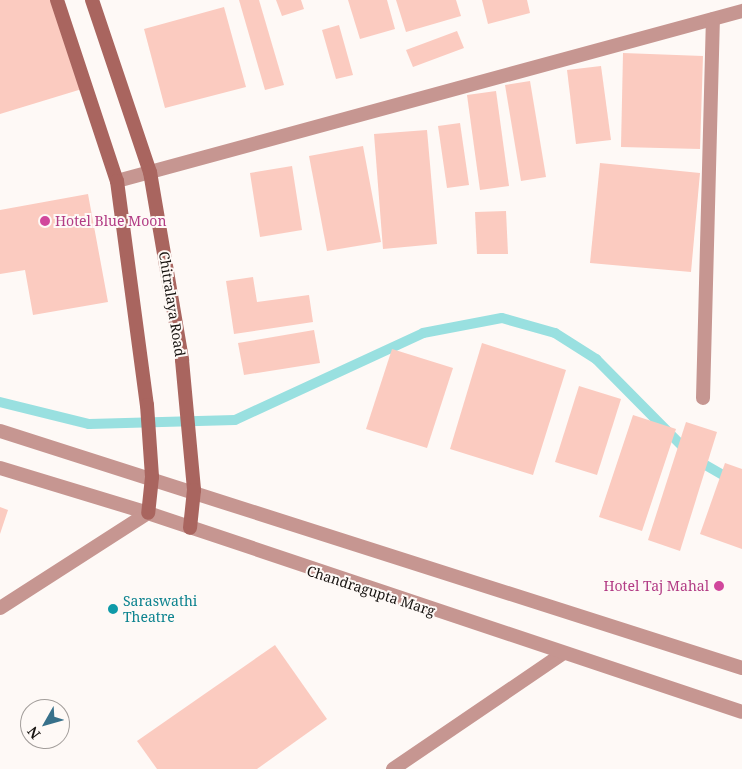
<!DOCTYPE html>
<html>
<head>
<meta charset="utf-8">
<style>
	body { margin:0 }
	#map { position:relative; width:742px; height:769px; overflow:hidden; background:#fef9f6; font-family:"Noto Serif",serif }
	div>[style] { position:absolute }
	.stream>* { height:10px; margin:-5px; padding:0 5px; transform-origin:5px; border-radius:5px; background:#99e0e0 }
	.building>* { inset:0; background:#fbcbc0 }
	.minor>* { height:14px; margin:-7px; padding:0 7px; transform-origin:7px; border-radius:7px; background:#c69691 }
	.tertiary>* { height:14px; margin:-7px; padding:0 7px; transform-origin:7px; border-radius:7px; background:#c69691 }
	.secondary>* { height:14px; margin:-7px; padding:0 7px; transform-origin:7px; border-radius:7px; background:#a9655f }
	.dots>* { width:14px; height:14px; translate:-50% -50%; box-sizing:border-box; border:2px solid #fef9f6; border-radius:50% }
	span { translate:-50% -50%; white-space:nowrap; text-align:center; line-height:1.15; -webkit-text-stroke:4px #fef9f6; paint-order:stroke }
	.hotel-label { font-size:14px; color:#b23c85 }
	.left { translate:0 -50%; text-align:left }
	.right { translate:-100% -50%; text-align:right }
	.street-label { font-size:14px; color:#171310 }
	.culture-label { font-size:14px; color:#0d838f }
	.north { position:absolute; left:20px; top:699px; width:50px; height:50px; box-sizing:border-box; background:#fef9f6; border:1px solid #a29d9a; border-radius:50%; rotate:232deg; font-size:14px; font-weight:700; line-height:20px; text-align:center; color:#171310 }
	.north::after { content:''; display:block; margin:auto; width:18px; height:22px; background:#38718b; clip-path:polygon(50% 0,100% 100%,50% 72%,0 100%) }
</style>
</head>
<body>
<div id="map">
	<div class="stream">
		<i style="left:0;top:402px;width:92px;rotate:13.9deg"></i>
		<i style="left:89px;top:424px;width:146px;rotate:-1.6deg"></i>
		<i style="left:235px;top:420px;width:207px;rotate:-24.8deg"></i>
		<i style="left:423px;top:333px;width:80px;rotate:-10.8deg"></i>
		<i style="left:502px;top:318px;width:55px;rotate:15.8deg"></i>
		<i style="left:555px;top:333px;width:49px;rotate:32.4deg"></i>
		<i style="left:596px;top:359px;width:141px;rotate:45.3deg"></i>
		<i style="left:695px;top:459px;width:54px;rotate:29.9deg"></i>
	</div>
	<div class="building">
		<i style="clip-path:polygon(0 0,54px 0,82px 89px,0 114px)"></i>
		<i style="clip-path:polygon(239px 0,259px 0,284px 85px,265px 90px)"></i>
		<i style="clip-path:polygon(276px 0,301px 0,304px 9px,282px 16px)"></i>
		<i style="clip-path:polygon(348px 0,387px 0,395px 29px,360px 39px)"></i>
		<i style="clip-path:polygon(396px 0,456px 0,461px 16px,406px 32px)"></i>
		<i style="clip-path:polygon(482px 0,527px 0,530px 13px,488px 24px)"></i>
		<i style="clip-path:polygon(224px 7px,246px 87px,165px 108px,144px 29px)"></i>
		<i style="clip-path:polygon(339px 25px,353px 75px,336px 79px,322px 30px)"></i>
		<i style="clip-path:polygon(457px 31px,464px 48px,413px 67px,406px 50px)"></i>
		<i style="clip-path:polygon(623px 53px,703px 56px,700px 149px,621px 147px)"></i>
		<i style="clip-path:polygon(601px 66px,611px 140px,576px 144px,567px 70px)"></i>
		<i style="clip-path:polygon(530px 81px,546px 177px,521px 181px,505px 85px)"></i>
		<i style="clip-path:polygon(496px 91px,509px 186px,480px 190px,467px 95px)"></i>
		<i style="clip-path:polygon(460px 123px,469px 185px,447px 188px,438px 126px)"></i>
		<i style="clip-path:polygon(427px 130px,437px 244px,383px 249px,374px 134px)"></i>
		<i style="clip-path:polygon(363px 146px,381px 242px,327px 251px,309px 156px)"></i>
		<i style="clip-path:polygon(600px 163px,700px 173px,691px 272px,590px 263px)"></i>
		<i style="clip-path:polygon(292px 166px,302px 230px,260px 237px,250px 173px)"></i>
		<i style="clip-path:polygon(88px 194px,108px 302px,33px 315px,25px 270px,0 274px,0 210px)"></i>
		<i style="clip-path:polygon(506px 211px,508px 254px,477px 254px,475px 212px)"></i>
		<i style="clip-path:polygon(253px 277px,257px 302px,309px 295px,313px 322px,234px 334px,226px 281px)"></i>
		<i style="clip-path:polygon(314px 330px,320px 363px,244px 375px,238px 343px)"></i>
		<i style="clip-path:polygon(482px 343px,566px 370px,533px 475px,450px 449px)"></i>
		<i style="clip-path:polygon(392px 349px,453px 368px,427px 448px,366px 429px)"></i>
		<i style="clip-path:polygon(579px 386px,621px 399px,597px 475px,555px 462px)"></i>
		<i style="clip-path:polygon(633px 415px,676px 429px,642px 531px,599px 517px)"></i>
		<i style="clip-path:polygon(686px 422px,717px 432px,680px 551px,648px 540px)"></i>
		<i style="clip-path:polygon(725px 463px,742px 469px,742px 549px,700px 534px)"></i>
		<i style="clip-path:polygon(0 507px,8px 510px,0 534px)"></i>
		<i style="clip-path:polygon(275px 645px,327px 719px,257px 769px,157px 769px,137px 741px)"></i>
	</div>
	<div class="minor">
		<i style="left:117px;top:181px;width:648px;rotate:-15.22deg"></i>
		<i style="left:703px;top:398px;width:379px;rotate:-88.5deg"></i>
		<i style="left:393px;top:769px;width:204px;rotate:-34.2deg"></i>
	</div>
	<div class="tertiary">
		<i style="left:0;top:431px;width:779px;rotate:17.71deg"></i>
		<i style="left:0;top:468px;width:155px;rotate:16.9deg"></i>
		<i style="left:148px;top:513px;width:626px;rotate:18.52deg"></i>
		<i style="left:0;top:608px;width:176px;rotate:-32.7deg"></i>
	</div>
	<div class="secondary">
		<i style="left:57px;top:0;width:191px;rotate:71.7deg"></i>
		<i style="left:117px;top:181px;width:226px;rotate:82.4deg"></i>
		<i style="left:147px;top:405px;width:72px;rotate:86deg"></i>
		<i style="left:152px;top:477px;width:36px;rotate:96deg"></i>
		<i style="left:92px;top:0;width:182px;rotate:71.4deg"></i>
		<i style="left:150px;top:172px;width:191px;rotate:80.3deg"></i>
		<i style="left:182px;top:360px;width:131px;rotate:84.7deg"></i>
		<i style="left:194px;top:490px;width:38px;rotate:96deg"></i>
	</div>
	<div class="dots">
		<i style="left:45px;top:221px;background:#d1479c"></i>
		<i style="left:719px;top:586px;background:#d1479c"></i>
		<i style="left:113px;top:609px;background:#0f9aa8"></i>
	</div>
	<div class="hotel-label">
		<span class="left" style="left:55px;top:221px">Hotel Blue Moon</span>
		<span class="right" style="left:709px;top:586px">Hotel Taj Mahal</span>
	</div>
	<div class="street-label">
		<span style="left:172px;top:304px;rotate:81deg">Chitralaya Road</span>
		<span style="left:371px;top:591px;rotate:18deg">Chandragupta Marg</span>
	</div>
	<div class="culture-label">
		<span class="left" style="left:123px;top:609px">Saraswathi<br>Theatre</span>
	</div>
	<div class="north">N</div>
</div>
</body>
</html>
